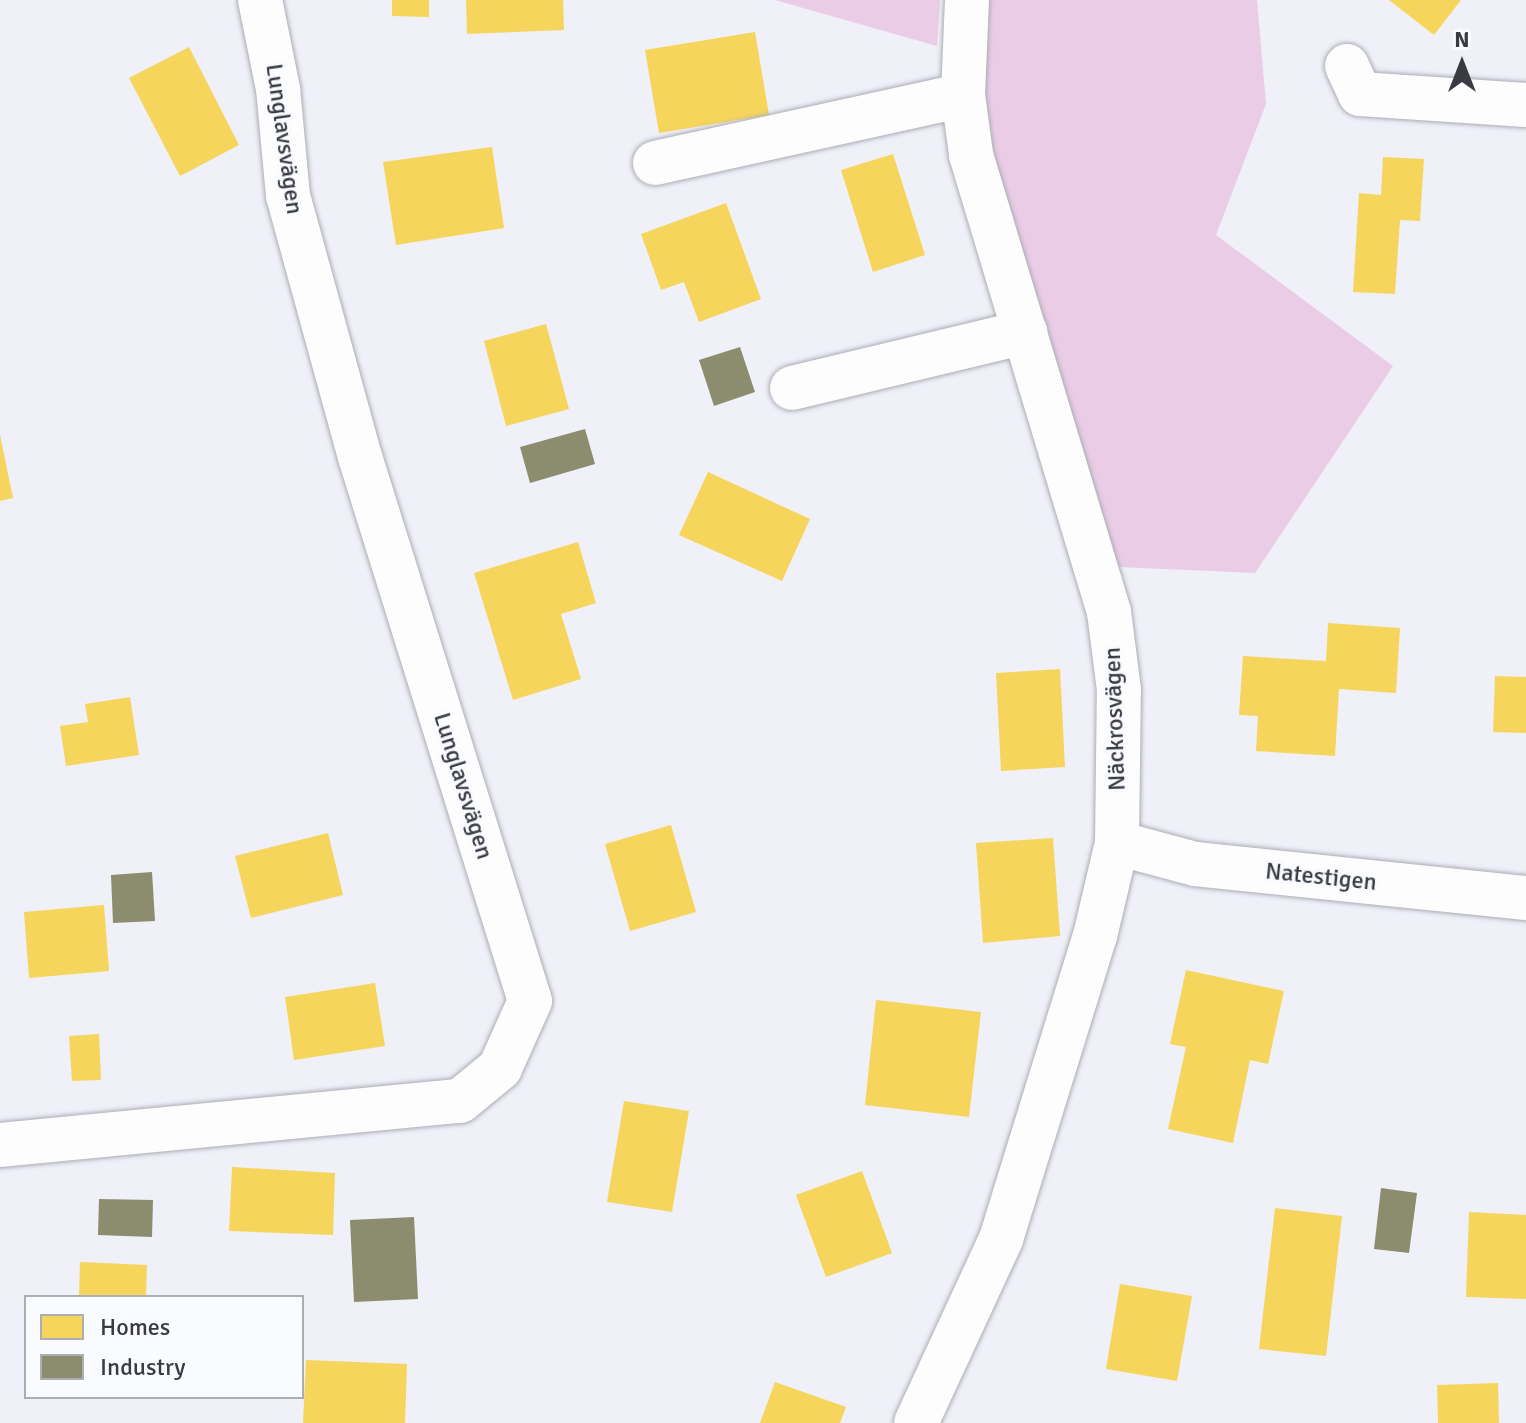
<!DOCTYPE html>
<html>
<head>
<meta charset="utf-8">
<style>
	body { margin:0 }
	#map { position:relative; width:1526px; height:1423px; overflow:hidden; background:#eff0f8; font-family:Signika,sans-serif }
	div>[style] { position:absolute }
	.green>* { inset:0; background:#eacce6 }
	.homes>* { inset:0; background:#f6d55c }
	.industry>* { inset:0; background:#8c8c6e }
	.roads { filter:drop-shadow(0 0 2px #acadb4) drop-shadow(0 0 2px #acadb4) }
	.minor>* { height:44px; margin:-22px; padding:0 22px; transform-origin:22px; border-radius:22px; background:#fdfdfe }
	span { translate:-50% -50%; white-space:nowrap; text-align:center; line-height:1.15; -webkit-text-stroke:8px #fafbfe; paint-order:stroke }
	.street-label { font-size:24px; color:#393a42 }
	.legend { position:absolute; left:24px; top:1295px; width:280px; height:104px; box-sizing:border-box; background:#fafbfe; border:2px solid #adaeb3; margin:0; padding:10px 14px; list-style:none; font-size:24px; color:#393a42 }
	.legend li { display:flex; align-items:center; gap:16px; height:40px }
	.legend b { width:40px; border:2px solid #adaeb3 }
	.north { position:absolute; left:1422px; top:24px; width:80px; height:80px; -webkit-text-stroke:6px #fafbfe; paint-order:stroke; rotate:0deg; font-size:22px; font-weight:700; line-height:32px; text-align:center; color:#393a42 }
	.north::after { content:''; display:block; margin:auto; width:28px; height:36px; background:#393a42; clip-path:polygon(50% 0,100% 100%,50% 72%,0 100%) }
</style>
</head>
<body>
<div id="map">
	<div class="green">
		<i style="clip-path:polygon(775px 0,940px 0,937px 46px)"></i>
		<i style="clip-path:polygon(967px 0,1257px 0,1266px 104px,1216px 235px,1393px 366px,1255px 573px,1096px 566px,963px 95px)"></i>
	</div>
	<div class="homes">
		<i style="clip-path:polygon(392px 0,429px 0,429px 17px,392px 16px)"></i>
		<i style="clip-path:polygon(466px 0,563px 0,564px 30px,467px 34px)"></i>
		<i style="clip-path:polygon(1389px 0,1461px 0,1434px 35px)"></i>
		<i style="clip-path:polygon(755px 32px,769px 115px,659px 133px,645px 50px)"></i>
		<i style="clip-path:polygon(189px 47px,239px 145px,180px 176px,129px 78px)"></i>
		<i style="clip-path:polygon(492px 147px,504px 228px,396px 245px,383px 162px)"></i>
		<i style="clip-path:polygon(893px 154px,925px 255px,873px 272px,841px 170px)"></i>
		<i style="clip-path:polygon(1383px 157px,1424px 159px,1420px 221px,1400px 220px,1395px 294px,1353px 292px,1359px 193px,1381px 195px)"></i>
		<i style="clip-path:polygon(726px 203px,761px 299px,699px 322px,684px 282px,661px 290px,641px 234px)"></i>
		<i style="clip-path:polygon(546px 324px,569px 409px,506px 426px,484px 341px)"></i>
		<i style="clip-path:polygon(0 435px,13px 498px,0 501px)"></i>
		<i style="clip-path:polygon(708px 472px,810px 519px,782px 581px,679px 535px)"></i>
		<i style="clip-path:polygon(578px 542px,596px 603px,561px 614px,581px 679px,513px 700px,474px 573px)"></i>
		<i style="clip-path:polygon(1328px 623px,1400px 628px,1396px 693px,1339px 689px,1335px 756px,1256px 751px,1258px 716px,1239px 715px,1243px 656px,1326px 661px)"></i>
		<i style="clip-path:polygon(1060px 669px,1065px 767px,1001px 771px,996px 673px)"></i>
		<i style="clip-path:polygon(1495px 676px,1526px 677px,1526px 733px,1493px 732px)"></i>
		<i style="clip-path:polygon(130px 697px,139px 755px,66px 766px,60px 726px,88px 722px,85px 704px)"></i>
		<i style="clip-path:polygon(671px 825px,696px 912px,630px 931px,605px 844px)"></i>
		<i style="clip-path:polygon(328px 833px,343px 895px,251px 918px,235px 856px)"></i>
		<i style="clip-path:polygon(1053px 838px,1060px 936px,983px 943px,976px 843px)"></i>
		<i style="clip-path:polygon(104px 905px,109px 971px,29px 978px,24px 912px)"></i>
		<i style="clip-path:polygon(1186px 970px,1284px 991px,1268px 1064px,1250px 1060px,1233px 1143px,1168px 1129px,1186px 1047px,1170px 1044px)"></i>
		<i style="clip-path:polygon(375px 983px,385px 1046px,294px 1060px,285px 997px)"></i>
		<i style="clip-path:polygon(876px 1000px,981px 1012px,969px 1117px,865px 1105px)"></i>
		<i style="clip-path:polygon(99px 1034px,101px 1080px,72px 1081px,69px 1036px)"></i>
		<i style="clip-path:polygon(624px 1101px,689px 1111px,672px 1212px,607px 1202px)"></i>
		<i style="clip-path:polygon(232px 1167px,335px 1173px,333px 1235px,229px 1231px)"></i>
		<i style="clip-path:polygon(862px 1171px,892px 1253px,826px 1277px,796px 1195px)"></i>
		<i style="clip-path:polygon(1275px 1208px,1342px 1216px,1326px 1356px,1259px 1349px)"></i>
		<i style="clip-path:polygon(1469px 1212px,1526px 1215px,1526px 1299px,1466px 1297px)"></i>
		<i style="clip-path:polygon(80px 1262px,147px 1265px,146px 1297px,79px 1297px)"></i>
		<i style="clip-path:polygon(1120px 1284px,1192px 1296px,1177px 1381px,1106px 1369px)"></i>
		<i style="clip-path:polygon(306px 1360px,407px 1364px,405px 1423px,303px 1423px)"></i>
		<i style="clip-path:polygon(775px 1382px,846px 1407px,840px 1423px,760px 1423px)"></i>
		<i style="clip-path:polygon(1498px 1383px,1499px 1423px,1438px 1423px,1437px 1385px)"></i>
	</div>
	<div class="industry">
		<i style="clip-path:polygon(740px 347px,755px 392px,714px 406px,699px 360px)"></i>
		<i style="clip-path:polygon(585px 429px,595px 464px,530px 483px,520px 447px)"></i>
		<i style="clip-path:polygon(152px 872px,155px 921px,113px 923px,111px 875px)"></i>
		<i style="clip-path:polygon(1381px 1188px,1417px 1193px,1409px 1253px,1374px 1249px)"></i>
		<i style="clip-path:polygon(99px 1199px,153px 1200px,152px 1237px,98px 1235px)"></i>
		<i style="clip-path:polygon(414px 1217px,418px 1299px,354px 1302px,350px 1220px)"></i>
	</div>
	<div class="roads">
		<div class="minor">
			<i style="left:1347px;top:66px;width:31px;rotate:65deg"></i>
			<i style="left:1360px;top:94px;width:166px;rotate:3.8deg"></i>
			<i style="left:655px;top:163px;width:315px;rotate:-12.4deg"></i>
			<i style="left:792px;top:388px;width:240px;rotate:-13.5deg"></i>
			<i style="left:1117px;top:843px;width:81px;rotate:15.1deg"></i>
			<i style="left:1195px;top:864px;width:333px;rotate:5.9deg"></i>
			<i style="left:0;top:1145px;width:462px;rotate:-5.5deg"></i>
			<i style="left:460px;top:1101px;width:52px;rotate:-39.5deg"></i>
			<i style="left:500px;top:1068px;width:73px;rotate:-65.9deg"></i>
			<i style="left:530px;top:1001px;width:570px;rotate:-107.35deg"></i>
			<i style="left:360px;top:457px;width:271px;rotate:-105.4deg"></i>
			<i style="left:288px;top:196px;width:107px;rotate:-95.3deg"></i>
			<i style="left:278px;top:89px;width:91px;rotate:-101.4deg"></i>
			<i style="left:916px;top:1423px;width:203px;rotate:-65.2deg"></i>
			<i style="left:1001px;top:1239px;width:317px;rotate:-72.8deg"></i>
			<i style="left:1095px;top:936px;width:96px;rotate:-76.7deg"></i>
			<i style="left:1117px;top:843px;width:153px;rotate:-89.3deg"></i>
			<i style="left:1119px;top:690px;width:79px;rotate:-97.3deg"></i>
			<i style="left:1109px;top:612px;width:478px;rotate:-106.8deg"></i>
			<i style="left:971px;top:154px;width:60px;rotate:-97.7deg"></i>
			<i style="left:963px;top:95px;width:95px;rotate:-87.6deg"></i>
		</div>
	</div>
	<div class="street-label">
		<span style="left:284px;top:139px;rotate:82deg">Lunglavsvägen</span>
		<span style="left:1115px;top:719px;rotate:-92deg">Näckrosvägen</span>
		<span style="left:463px;top:786px;rotate:73deg">Lunglavsvägen</span>
		<span style="left:1321px;top:877px;rotate:6deg">Natestigen</span>
	</div>
	<ul class="legend">
	<li><b style="height:22px;background:#f6d55c"></b>Homes</li>
	<li><b style="height:22px;background:#8c8c6e"></b>Industry</li>
	</ul>
	<div class="north">N</div>
</div>
</body>
</html>
